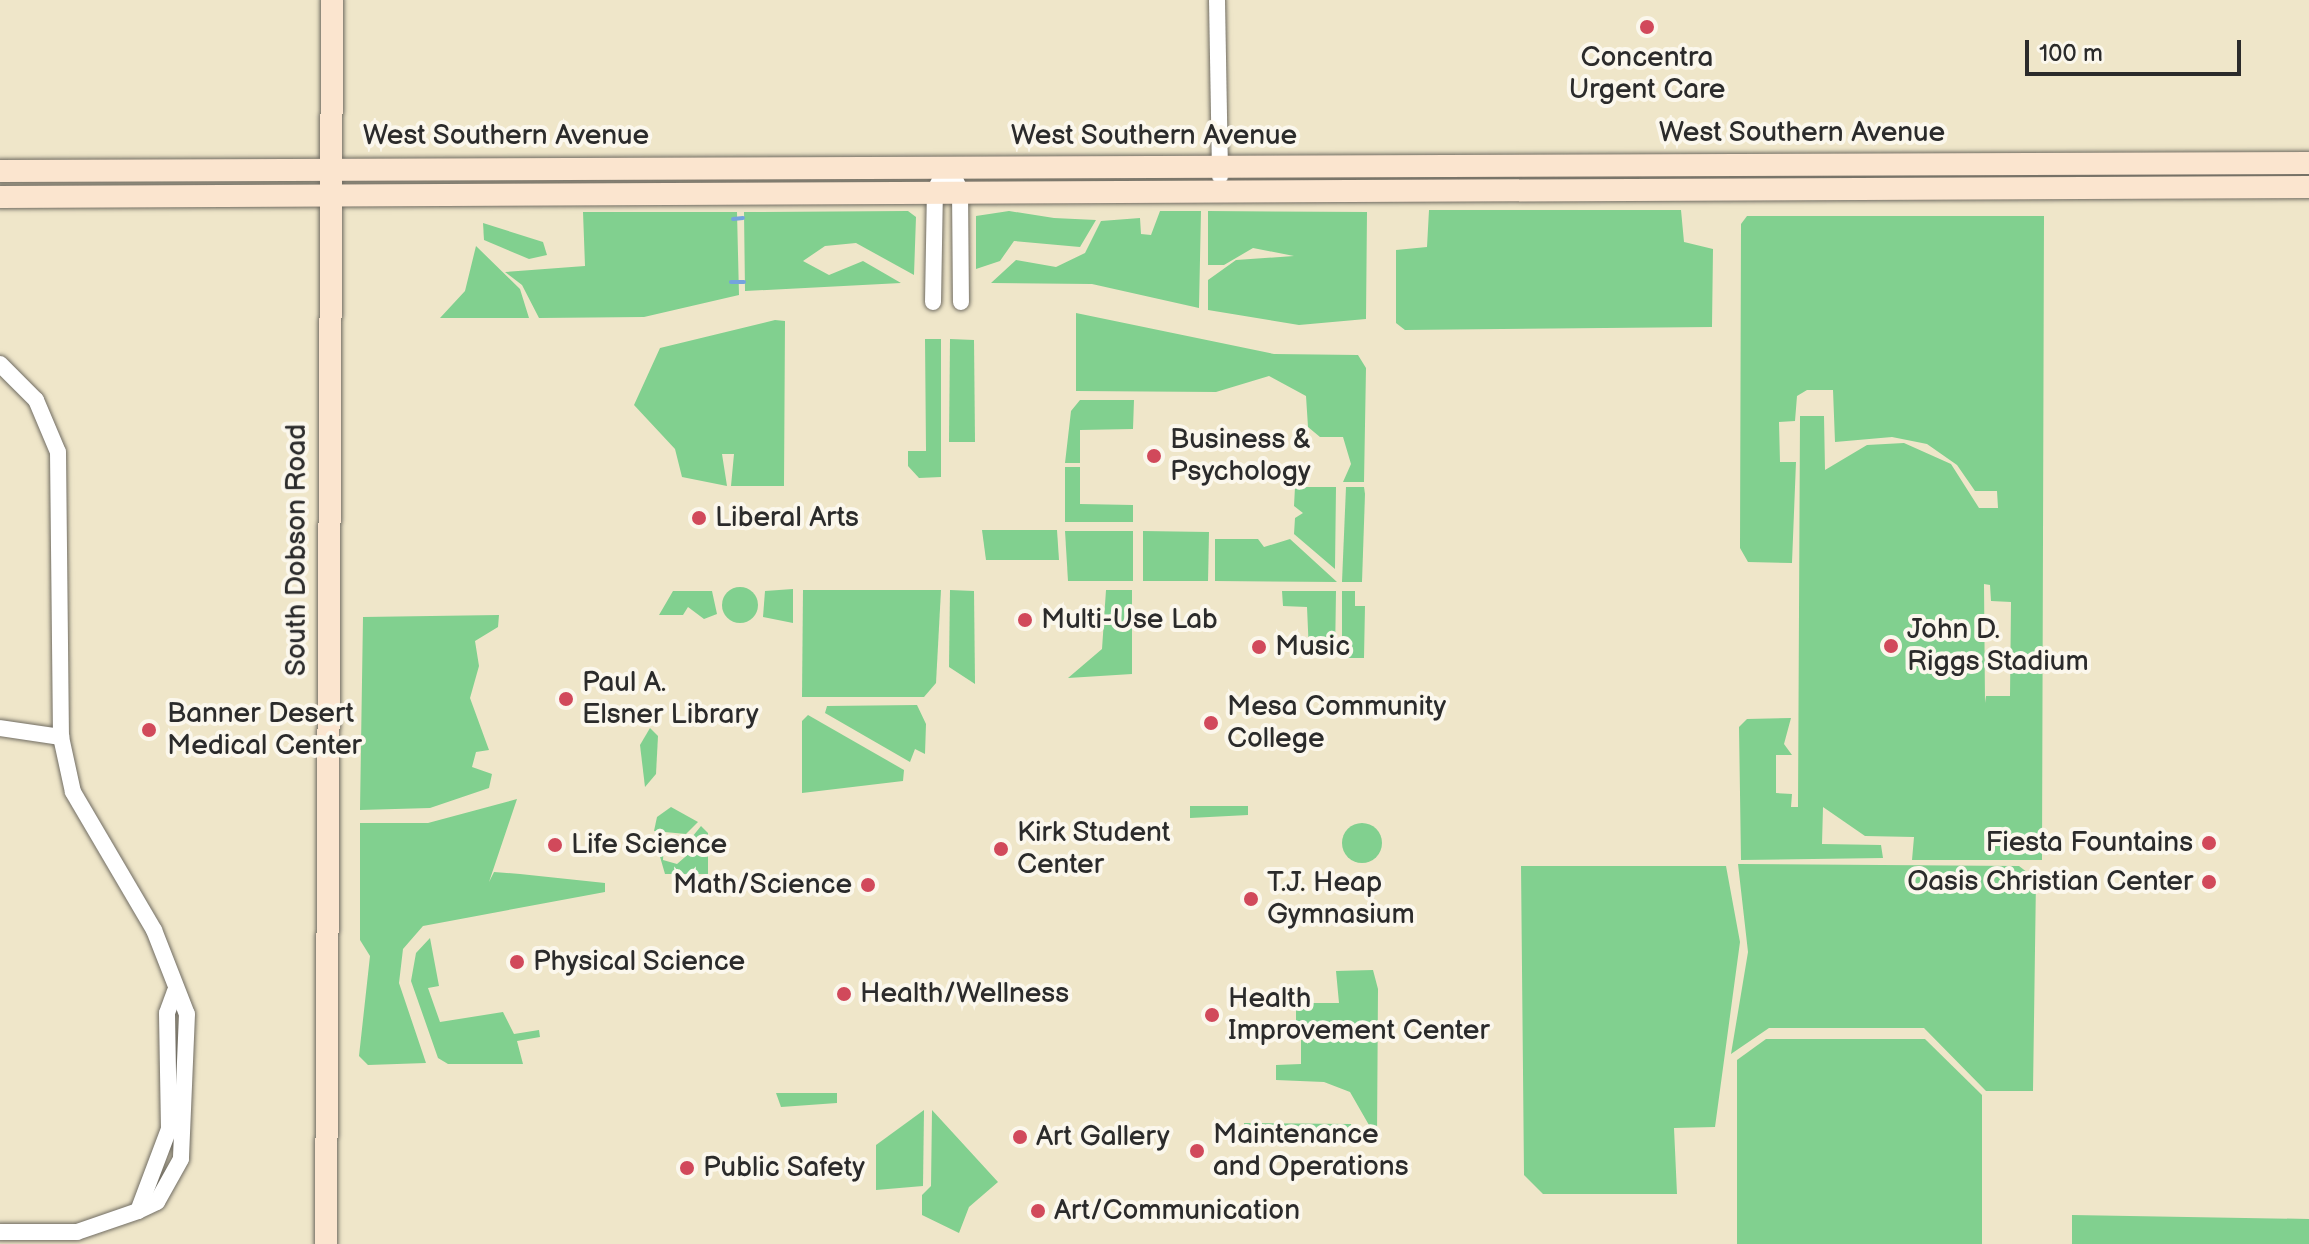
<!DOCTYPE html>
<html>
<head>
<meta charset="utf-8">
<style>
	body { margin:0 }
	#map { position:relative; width:2309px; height:1244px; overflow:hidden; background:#efe6c9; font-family:"Balsamiq Sans",sans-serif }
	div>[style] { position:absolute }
	.green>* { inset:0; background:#81d08f }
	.round { border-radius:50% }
	.stream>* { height:4px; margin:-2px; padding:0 2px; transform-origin:2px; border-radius:2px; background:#74a3dd }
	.roads { filter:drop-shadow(0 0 2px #706c62) drop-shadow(0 0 2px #706c62) }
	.minor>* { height:16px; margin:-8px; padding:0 8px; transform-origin:8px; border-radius:8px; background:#fff }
	.secondary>* { height:22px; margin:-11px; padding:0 11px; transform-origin:11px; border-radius:11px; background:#fbe5cf }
	.dots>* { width:22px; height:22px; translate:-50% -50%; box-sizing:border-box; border:4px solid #fbf7ec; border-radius:50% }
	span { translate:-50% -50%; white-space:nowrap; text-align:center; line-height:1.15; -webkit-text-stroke:8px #fbf7ec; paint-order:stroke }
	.poi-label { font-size:28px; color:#2b2b2b }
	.left { translate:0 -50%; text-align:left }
	.right { translate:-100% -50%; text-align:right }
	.street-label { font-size:28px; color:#2b2b2b }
	.scale { position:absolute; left:2025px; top:40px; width:216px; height:36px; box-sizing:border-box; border:4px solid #2b2b2b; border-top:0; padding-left:10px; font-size:24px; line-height:28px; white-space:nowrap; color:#2b2b2b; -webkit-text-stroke:6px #fbf7ec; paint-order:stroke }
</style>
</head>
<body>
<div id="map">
	<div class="green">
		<i style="clip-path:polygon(1429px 210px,1681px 210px,1684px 242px,1713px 249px,1712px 327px,1405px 330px,1396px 323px,1396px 250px,1427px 247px)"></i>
		<i style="clip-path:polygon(908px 211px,916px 217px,914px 275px,856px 243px,825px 246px,803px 261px,829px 275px,863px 261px,901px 283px,745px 291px,744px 212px)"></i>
		<i style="clip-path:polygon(1009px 211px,1054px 218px,1096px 220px,1080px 247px,1014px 241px,1000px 261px,976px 269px,976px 216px)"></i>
		<i style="clip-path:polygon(1160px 211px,1201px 211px,1199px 308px,1092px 284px,991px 283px,1016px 260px,1056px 267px,1085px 253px,1101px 221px,1140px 218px,1141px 234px,1151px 235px)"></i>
		<i style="clip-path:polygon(1208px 211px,1367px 212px,1366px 319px,1299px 325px,1208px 310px,1208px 280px,1236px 260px,1294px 256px,1253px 248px,1224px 265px,1208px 265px)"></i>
		<i style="clip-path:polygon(583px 212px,737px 212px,739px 295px,644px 317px,539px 318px,522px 285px,505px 272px,585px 266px)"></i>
		<i style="clip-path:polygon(evenodd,1747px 216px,2044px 216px,2042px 860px,1912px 860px,1914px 837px,1865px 836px,1823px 807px,1822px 844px,1881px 845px,1883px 858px,1741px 860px,1739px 727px,1747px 719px,1791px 718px,1784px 744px,1792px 755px,1776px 755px,1776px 793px,1792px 794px,1791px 807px,1798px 807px,1800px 416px,1824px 416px,1825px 470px,1867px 445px,1904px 443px,1951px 464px,1979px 508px,1998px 508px,1997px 491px,1975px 491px,1957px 465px,1927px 444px,1892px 437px,1835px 442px,1833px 390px,1807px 390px,1797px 396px,1795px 421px,1779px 422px,1780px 462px,1796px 462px,1792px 563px,1748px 562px,1740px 548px,1741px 224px,1747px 216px,1984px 584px,1990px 585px,1991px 601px,2011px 602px,2010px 696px,1986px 696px,1985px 703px,1984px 584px)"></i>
		<i style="clip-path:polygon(483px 223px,543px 242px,547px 255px,529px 259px,484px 240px)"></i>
		<i style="clip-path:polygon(476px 246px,520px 289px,529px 318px,440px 318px,465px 291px)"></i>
		<i style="clip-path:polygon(1076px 313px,1274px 354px,1358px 355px,1366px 368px,1364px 482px,1343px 482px,1351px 464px,1343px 437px,1320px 437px,1308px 427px,1306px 396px,1269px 376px,1216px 392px,1076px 391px)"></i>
		<i style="clip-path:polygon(775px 320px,785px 321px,784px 486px,731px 486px,734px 454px,722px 454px,727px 486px,682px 477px,675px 449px,634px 405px,660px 348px)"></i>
		<i style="clip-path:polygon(925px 339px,941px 339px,941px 477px,919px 478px,908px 466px,908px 451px,926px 451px)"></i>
		<i style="clip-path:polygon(950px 339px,974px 340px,975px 442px,949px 442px)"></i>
		<i style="clip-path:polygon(1080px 400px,1134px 400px,1133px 429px,1080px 430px,1080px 463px,1065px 463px,1071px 411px)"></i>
		<i style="clip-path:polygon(1065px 467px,1080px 467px,1080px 504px,1133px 505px,1133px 522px,1065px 522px)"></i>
		<i style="clip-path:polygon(1295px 487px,1336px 487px,1335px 569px,1294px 534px,1295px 518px,1303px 513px,1294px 506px)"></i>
		<i style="clip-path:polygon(1346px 487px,1364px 487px,1365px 494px,1362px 582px,1342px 582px)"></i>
		<i style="clip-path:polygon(982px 530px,1057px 530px,1059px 560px,986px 560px)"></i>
		<i style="clip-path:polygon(1065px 531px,1133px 531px,1133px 581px,1068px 581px)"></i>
		<i style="clip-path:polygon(1143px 531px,1209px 532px,1208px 581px,1143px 581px)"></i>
		<i style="clip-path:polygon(1215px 539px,1258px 539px,1264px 547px,1290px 539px,1337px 582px,1215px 581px)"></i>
		<i class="round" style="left:722px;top:587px;width:36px;height:36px"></i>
		<i style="clip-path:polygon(793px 589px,793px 623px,763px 617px,765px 591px)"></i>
		<i style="clip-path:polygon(803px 590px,941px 590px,936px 683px,924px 697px,802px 697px)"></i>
		<i style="clip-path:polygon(950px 590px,974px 591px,975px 684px,949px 667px)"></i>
		<i style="clip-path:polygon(1106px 590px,1132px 590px,1132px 674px,1068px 678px,1102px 649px)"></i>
		<i style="clip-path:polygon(673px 591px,712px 591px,717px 614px,704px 619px,688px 607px,683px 615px,659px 615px)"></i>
		<i style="clip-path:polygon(1282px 591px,1336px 591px,1335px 658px,1309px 653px,1307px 607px,1283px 606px)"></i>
		<i style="clip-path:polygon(1342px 591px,1355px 591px,1355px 606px,1365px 606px,1364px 658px,1342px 658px)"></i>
		<i style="clip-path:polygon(499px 615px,498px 627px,475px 641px,479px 666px,470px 698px,489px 750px,476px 752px,472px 767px,492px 774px,489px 788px,430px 808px,360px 810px,363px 617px)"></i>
		<i style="clip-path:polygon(917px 705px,926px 724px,925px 754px,915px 749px,910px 762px,825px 713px,827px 706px)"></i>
		<i style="clip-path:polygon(808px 715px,904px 770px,903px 781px,802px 793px,802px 721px)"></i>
		<i style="clip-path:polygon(650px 728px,658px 736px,656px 774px,645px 787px,640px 745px)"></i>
		<i style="clip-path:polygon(517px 799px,489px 882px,494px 872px,520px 874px,605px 883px,605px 892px,423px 926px,403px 949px,399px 983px,426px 1063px,368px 1065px,359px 1056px,370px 956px,360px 940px,360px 823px,428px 823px)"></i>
		<i style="clip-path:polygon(1190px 806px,1248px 806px,1248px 815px,1190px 818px)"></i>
		<i style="clip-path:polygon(671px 807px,698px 822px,686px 834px,654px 831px,657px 817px)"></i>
		<i class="round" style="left:1342px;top:823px;width:40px;height:40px"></i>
		<i style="clip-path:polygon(701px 826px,708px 833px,708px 874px,665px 874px,654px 836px,664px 842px,663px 860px,677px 864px,692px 851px,684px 847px)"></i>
		<i style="clip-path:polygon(1738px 864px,2019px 866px,2036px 879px,2033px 1091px,1986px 1091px,1924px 1028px,1769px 1028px,1731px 1054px,1748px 952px)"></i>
		<i style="clip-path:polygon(1521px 866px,1726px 866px,1740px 942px,1715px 1127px,1674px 1128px,1677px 1194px,1543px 1194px,1524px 1175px)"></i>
		<i style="clip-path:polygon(430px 938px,439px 986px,428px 988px,440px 1022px,503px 1012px,514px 1034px,539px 1030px,540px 1037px,517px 1041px,523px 1064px,448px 1064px,438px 1058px,411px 981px,416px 953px)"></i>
		<i style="clip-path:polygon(1373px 970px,1378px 989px,1377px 1139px,1350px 1092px,1324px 1082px,1276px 1080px,1276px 1065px,1301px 1064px,1301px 1040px,1309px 1039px,1309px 1030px,1296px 1029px,1296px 1003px,1339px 1003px,1336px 971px)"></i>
		<i style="clip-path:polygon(1766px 1039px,1925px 1039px,1982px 1095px,1982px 1244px,1737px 1244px,1737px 1060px)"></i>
		<i style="clip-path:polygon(776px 1093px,837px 1093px,837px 1103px,781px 1107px)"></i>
		<i style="clip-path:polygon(924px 1110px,923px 1186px,876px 1190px,876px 1145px)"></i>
		<i style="clip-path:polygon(932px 1110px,998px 1182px,969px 1207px,959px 1233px,922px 1215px,922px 1195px,931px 1186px)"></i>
		<i style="clip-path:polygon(1244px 1123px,1351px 1124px,1354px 1139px,1244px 1138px)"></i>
		<i style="clip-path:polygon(2072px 1215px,2309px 1219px,2309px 1244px,2072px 1244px)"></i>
	</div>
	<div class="stream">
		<i style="left:733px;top:219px;width:10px;rotate:-6deg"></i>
		<i style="left:731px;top:282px;width:13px"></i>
	</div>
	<div class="roads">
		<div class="minor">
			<i style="left:1217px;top:0;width:176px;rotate:89deg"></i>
			<i style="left:948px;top:165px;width:28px;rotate:64deg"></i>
			<i style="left:960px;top:190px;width:112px;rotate:89.5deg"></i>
			<i style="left:933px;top:302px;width:112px;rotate:-89deg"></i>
			<i style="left:935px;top:190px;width:28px;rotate:-63deg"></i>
			<i style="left:0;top:364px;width:51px;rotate:45deg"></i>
			<i style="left:36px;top:400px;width:56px;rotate:67.1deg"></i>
			<i style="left:58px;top:452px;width:285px;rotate:89.4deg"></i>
			<i style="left:61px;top:737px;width:56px;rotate:77.7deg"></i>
			<i style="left:73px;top:792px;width:160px;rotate:59.6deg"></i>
			<i style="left:154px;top:930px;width:90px;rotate:68.6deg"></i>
			<i style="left:187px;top:1014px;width:145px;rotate:92.4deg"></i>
			<i style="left:181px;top:1159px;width:49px;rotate:119.2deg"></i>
			<i style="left:157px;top:1202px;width:21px;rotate:155deg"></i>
			<i style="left:138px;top:1211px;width:88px;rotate:-69.3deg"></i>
			<i style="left:169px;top:1129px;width:116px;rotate:-91deg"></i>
			<i style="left:167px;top:1013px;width:23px;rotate:-70deg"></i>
			<i style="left:0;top:728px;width:62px;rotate:8.4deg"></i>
			<i style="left:0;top:1232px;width:77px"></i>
			<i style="left:77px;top:1232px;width:65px;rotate:-19deg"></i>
		</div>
		<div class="secondary">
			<i style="left:0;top:171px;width:2309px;rotate:-0.2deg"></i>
			<i style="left:0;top:197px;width:2309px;rotate:-0.25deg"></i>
			<i style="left:326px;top:1244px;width:1244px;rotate:-89.72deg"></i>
		</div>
	</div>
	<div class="dots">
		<i style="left:1647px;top:27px;background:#d1495b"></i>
		<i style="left:1154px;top:456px;background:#d1495b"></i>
		<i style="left:699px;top:518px;background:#d1495b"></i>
		<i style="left:1025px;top:620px;background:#d1495b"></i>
		<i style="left:1891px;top:646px;background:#d1495b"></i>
		<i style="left:1259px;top:647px;background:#d1495b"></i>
		<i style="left:566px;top:699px;background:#d1495b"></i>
		<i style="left:1211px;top:723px;background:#d1495b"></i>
		<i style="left:149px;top:730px;background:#d1495b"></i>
		<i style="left:2209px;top:843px;background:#d1495b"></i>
		<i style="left:555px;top:845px;background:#d1495b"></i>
		<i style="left:1001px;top:849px;background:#d1495b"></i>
		<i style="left:2209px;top:882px;background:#d1495b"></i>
		<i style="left:868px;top:885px;background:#d1495b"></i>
		<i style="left:1251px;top:899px;background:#d1495b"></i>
		<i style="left:517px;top:962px;background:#d1495b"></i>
		<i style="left:844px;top:994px;background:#d1495b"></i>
		<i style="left:1212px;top:1015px;background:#d1495b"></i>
		<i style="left:1020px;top:1137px;background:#d1495b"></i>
		<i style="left:1197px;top:1151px;background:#d1495b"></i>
		<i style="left:687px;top:1168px;background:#d1495b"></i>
		<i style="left:1038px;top:1211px;background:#d1495b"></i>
	</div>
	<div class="poi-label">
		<span style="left:1647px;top:74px">Concentra<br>Urgent Care</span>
		<span class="left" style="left:1170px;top:456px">Business &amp;<br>Psychology</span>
		<span class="left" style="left:715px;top:518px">Liberal Arts</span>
		<span class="left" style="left:1041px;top:620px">Multi-Use Lab</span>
		<span class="left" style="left:1907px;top:646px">John D.<br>Riggs Stadium</span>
		<span class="left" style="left:1275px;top:647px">Music</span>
		<span class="left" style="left:582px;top:699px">Paul A.<br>Elsner Library</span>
		<span class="left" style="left:1227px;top:723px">Mesa Community<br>College</span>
		<span class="left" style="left:167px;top:730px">Banner Desert<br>Medical Center</span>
		<span class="left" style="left:1017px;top:849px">Kirk Student<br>Center</span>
		<span class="right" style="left:2193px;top:843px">Fiesta Fountains</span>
		<span class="left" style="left:571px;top:845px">Life Science</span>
		<span class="right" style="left:2193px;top:882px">Oasis Christian Center</span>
		<span class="left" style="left:1267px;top:899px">T.J. Heap<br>Gymnasium</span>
		<span class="right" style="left:852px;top:885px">Math/Science</span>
		<span class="left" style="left:533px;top:962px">Physical Science</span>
		<span class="left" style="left:860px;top:994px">Health/Wellness</span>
		<span class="left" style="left:1228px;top:1015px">Health<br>Improvement Center</span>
		<span class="left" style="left:1213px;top:1151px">Maintenance<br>and Operations</span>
		<span class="left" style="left:1036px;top:1137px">Art Gallery</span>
		<span class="left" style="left:703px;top:1168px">Public Safety</span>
		<span class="left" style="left:1054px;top:1211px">Art/Communication</span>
	</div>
	<div class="street-label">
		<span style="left:1802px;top:133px">West Southern Avenue</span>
		<span style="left:506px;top:136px">West Southern Avenue</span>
		<span style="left:1154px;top:136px">West Southern Avenue</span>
		<span style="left:297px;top:550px;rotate:-90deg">South Dobson Road</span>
	</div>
	<div class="scale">100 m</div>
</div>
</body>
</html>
